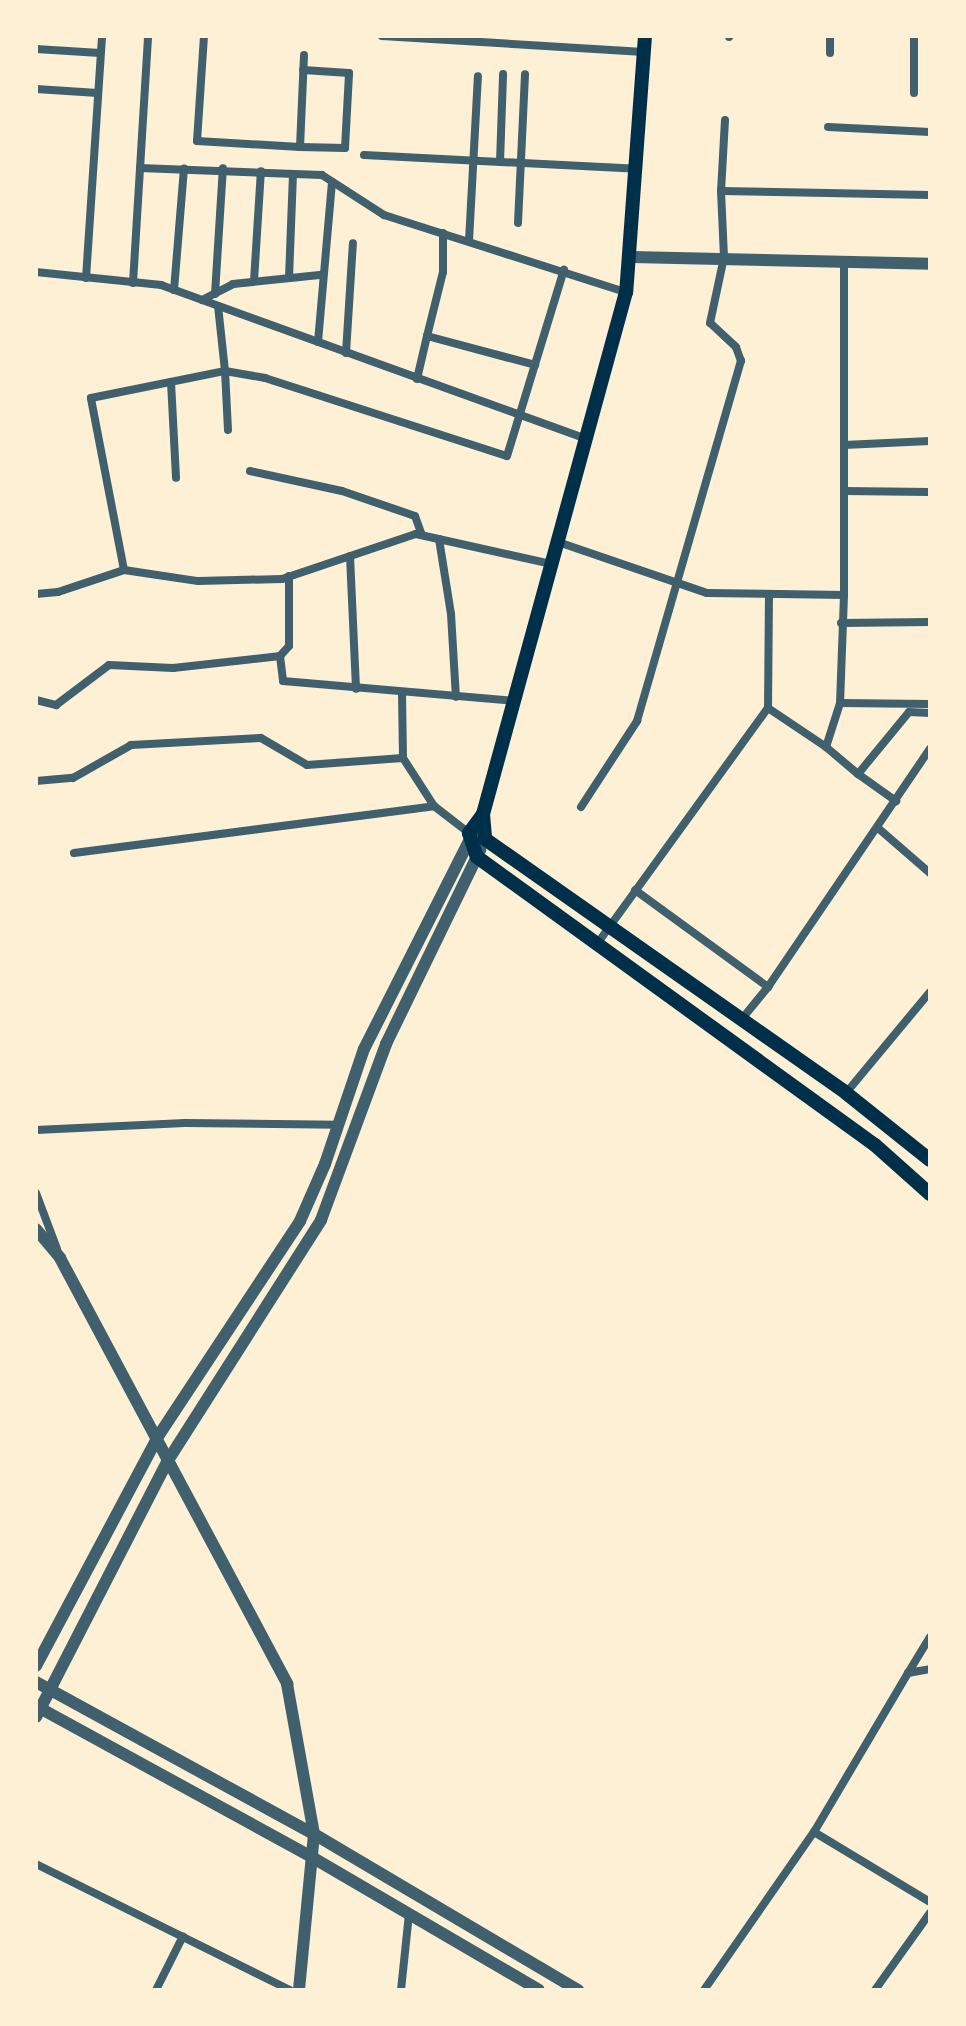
<!DOCTYPE html>
<html>
<head>
<meta charset="utf-8">
<style>
	body { margin:0 }
	#map { position:relative; width:966px; height:2026px; overflow:hidden; background:#fdf0d5; font-family:"Fira Sans",sans-serif }
	div>[style] { position:absolute }
	.minor>* { height:8px; margin:-4px; padding:0 4px; transform-origin:4px; border-radius:4px; background:#3f606c }
	.tertiary>* { height:12px; margin:-6px; padding:0 6px; transform-origin:6px; border-radius:6px; background:#3f606c }
	.secondary>* { height:14px; margin:-7px; padding:0 7px; transform-origin:7px; border-radius:7px; background:#003049 }
	span { translate:-50% -50%; white-space:nowrap; text-align:center; line-height:1.15; -webkit-text-stroke:8px #fdf0d5; paint-order:stroke }
	.frame { position:absolute; inset:0; border:38px solid #fdf0d5; pointer-events:none }
</style>
</head>
<body>
<div id="map">
	<div class="minor">
		<i style="left:204px;top:36px;width:105px;rotate:93.8deg"></i>
		<i style="left:197px;top:141px;width:103px;rotate:3.3deg"></i>
		<i style="left:300px;top:147px;width:92px;rotate:-87.5deg"></i>
		<i style="left:382px;top:36px;width:262px;rotate:3.5deg"></i>
		<i style="left:729px;top:37px;width:1px;rotate:-90deg"></i>
		<i style="left:36px;top:49px;width:64px;rotate:3.6deg"></i>
		<i style="left:830px;top:53px;width:17px;rotate:-90deg"></i>
		<i style="left:36px;top:89px;width:62px;rotate:3.7deg"></i>
		<i style="left:914px;top:93px;width:57px;rotate:-90deg"></i>
		<i style="left:725px;top:120px;width:71px;rotate:93.2deg"></i>
		<i style="left:721px;top:191px;width:209px;rotate:1.1deg"></i>
		<i style="left:828px;top:127px;width:102px;rotate:2.8deg"></i>
		<i style="left:300px;top:147px;width:45px;rotate:1.3deg"></i>
		<i style="left:345px;top:148px;width:75px;rotate:-86.9deg"></i>
		<i style="left:349px;top:73px;width:46px;rotate:-176.3deg"></i>
		<i style="left:364px;top:155px;width:273px;rotate:2.9deg"></i>
		<i style="left:500px;top:162px;width:88px;rotate:-88deg"></i>
		<i style="left:140px;top:168px;width:182px;rotate:2.2deg"></i>
		<i style="left:322px;top:175px;width:74px;rotate:32.8deg"></i>
		<i style="left:384px;top:215px;width:254px;rotate:17.7deg"></i>
		<i style="left:518px;top:223px;width:149px;rotate:-87.3deg"></i>
		<i style="left:443px;top:233px;width:39px;rotate:90deg"></i>
		<i style="left:443px;top:272px;width:66px;rotate:104deg"></i>
		<i style="left:427px;top:336px;width:112px;rotate:15deg"></i>
		<i style="left:469px;top:241px;width:165px;rotate:-86.9deg"></i>
		<i style="left:36px;top:272px;width:126px;rotate:5.9deg"></i>
		<i style="left:161px;top:285px;width:452px;rotate:19.9deg"></i>
		<i style="left:86px;top:278px;width:243px;rotate:-86.2deg"></i>
		<i style="left:289px;top:278px;width:102px;rotate:-87.8deg"></i>
		<i style="left:254px;top:281px;width:110px;rotate:-86.4deg"></i>
		<i style="left:133px;top:283px;width:247px;rotate:-86.5deg"></i>
		<i style="left:174px;top:290px;width:122px;rotate:-85.3deg"></i>
		<i style="left:215px;top:294px;width:126px;rotate:-86.4deg"></i>
		<i style="left:202px;top:300px;width:35px;rotate:-27deg"></i>
		<i style="left:233px;top:284px;width:87px;rotate:-5.9deg"></i>
		<i style="left:318px;top:342px;width:161px;rotate:-85deg"></i>
		<i style="left:346px;top:353px;width:110px;rotate:-86.4deg"></i>
		<i style="left:417px;top:379px;width:44px;rotate:-76.9deg"></i>
		<i style="left:171px;top:382px;width:96px;rotate:87deg"></i>
		<i style="left:228px;top:430px;width:59px;rotate:-92.9deg"></i>
		<i style="left:225px;top:371px;width:41px;rotate:9.9deg"></i>
		<i style="left:265px;top:378px;width:254px;rotate:17.9deg"></i>
		<i style="left:507px;top:456px;width:195px;rotate:-73deg"></i>
		<i style="left:844px;top:445px;width:86px;rotate:-2.7deg"></i>
		<i style="left:250px;top:471px;width:94px;rotate:12.3deg"></i>
		<i style="left:342px;top:491px;width:77px;rotate:18.9deg"></i>
		<i style="left:415px;top:516px;width:20px;rotate:70deg"></i>
		<i style="left:844px;top:491px;width:86px;rotate:0.7deg"></i>
		<i style="left:439px;top:539px;width:76px;rotate:80.9deg"></i>
		<i style="left:451px;top:614px;width:83px;rotate:86.6deg"></i>
		<i style="left:558px;top:542px;width:157px;rotate:18.9deg"></i>
		<i style="left:707px;top:593px;width:137px;rotate:0.8deg"></i>
		<i style="left:844px;top:595px;width:334px;rotate:-90deg"></i>
		<i style="left:350px;top:556px;width:133px;rotate:87.4deg"></i>
		<i style="left:124px;top:570px;width:175px;rotate:-100.9deg"></i>
		<i style="left:91px;top:398px;width:137px;rotate:-11.4deg"></i>
		<i style="left:225px;top:371px;width:65px;rotate:-96.1deg"></i>
		<i style="left:36px;top:594px;width:22px;rotate:-5deg"></i>
		<i style="left:58px;top:592px;width:70px;rotate:-18.4deg"></i>
		<i style="left:124px;top:570px;width:75px;rotate:8.5deg"></i>
		<i style="left:198px;top:581px;width:84px;rotate:-1.4deg"></i>
		<i style="left:282px;top:579px;width:141px;rotate:-18.6deg"></i>
		<i style="left:416px;top:534px;width:138px;rotate:12.5deg"></i>
		<i style="left:844px;top:595px;width:108px;rotate:92.1deg"></i>
		<i style="left:840px;top:703px;width:90px;rotate:0.6deg"></i>
		<i style="left:841px;top:623px;width:89px;rotate:-0.6deg"></i>
		<i style="left:280px;top:656px;width:13px;rotate:-48deg"></i>
		<i style="left:289px;top:646px;width:70px;rotate:-90deg"></i>
		<i style="left:402px;top:694px;width:64px;rotate:89.1deg"></i>
		<i style="left:36px;top:700px;width:21px;rotate:14deg"></i>
		<i style="left:56px;top:705px;width:66px;rotate:-37deg"></i>
		<i style="left:109px;top:665px;width:64px;rotate:2.7deg"></i>
		<i style="left:173px;top:668px;width:108px;rotate:-6.4deg"></i>
		<i style="left:280px;top:656px;width:25px;rotate:83deg"></i>
		<i style="left:283px;top:681px;width:232px;rotate:4.9deg"></i>
		<i style="left:768px;top:708px;width:114px;rotate:-89.5deg"></i>
		<i style="left:826px;top:747px;width:42px;rotate:40.2deg"></i>
		<i style="left:858px;top:774px;width:80px;rotate:-50.6deg"></i>
		<i style="left:909px;top:712px;width:21px;rotate:3deg"></i>
		<i style="left:858px;top:774px;width:47px;rotate:35.4deg"></i>
		<i style="left:36px;top:781px;width:37px;rotate:-5deg"></i>
		<i style="left:73px;top:778px;width:67px;rotate:-29.6deg"></i>
		<i style="left:131px;top:745px;width:130px;rotate:-3.1deg"></i>
		<i style="left:261px;top:738px;width:53px;rotate:30.4deg"></i>
		<i style="left:307px;top:765px;width:96px;rotate:-4.2deg"></i>
		<i style="left:403px;top:758px;width:57px;rotate:57.1deg"></i>
		<i style="left:434px;top:806px;width:44px;rotate:37.6deg"></i>
		<i style="left:581px;top:807px;width:103px;rotate:-56.9deg"></i>
		<i style="left:637px;top:721px;width:375px;rotate:-73.9deg"></i>
		<i style="left:741px;top:361px;width:15px;rotate:-110deg"></i>
		<i style="left:736px;top:347px;width:35px;rotate:-137deg"></i>
		<i style="left:710px;top:323px;width:67px;rotate:-78deg"></i>
		<i style="left:724px;top:257px;width:66px;rotate:-92.6deg"></i>
		<i style="left:878px;top:828px;width:69px;rotate:40.9deg"></i>
		<i style="left:74px;top:853px;width:363px;rotate:-7.4deg"></i>
		<i style="left:635px;top:890px;width:165px;rotate:36.1deg"></i>
		<i style="left:597px;top:944px;width:291px;rotate:-54.1deg"></i>
		<i style="left:768px;top:708px;width:70px;rotate:33.9deg"></i>
		<i style="left:826px;top:747px;width:46px;rotate:-72.3deg"></i>
		<i style="left:741px;top:1020px;width:43px;rotate:-50.7deg"></i>
		<i style="left:768px;top:987px;width:288px;rotate:-55.8deg"></i>
		<i style="left:846px;top:1093px;width:131px;rotate:-50.3deg"></i>
		<i style="left:36px;top:1130px;width:149px;rotate:-2.7deg"></i>
		<i style="left:185px;top:1123px;width:153px;rotate:0.7deg"></i>
		<i style="left:36px;top:1193px;width:60px;rotate:69.4deg"></i>
		<i style="left:908px;top:1673px;width:42px;rotate:-58.6deg"></i>
		<i style="left:814px;top:1832px;width:185px;rotate:-59.4deg"></i>
		<i style="left:908px;top:1673px;width:22px;rotate:-10deg"></i>
		<i style="left:36px;top:1864px;width:284px;rotate:26.4deg"></i>
		<i style="left:156px;top:1990px;width:60px;rotate:-63.4deg"></i>
		<i style="left:401px;top:1990px;width:76px;rotate:-84deg"></i>
		<i style="left:704px;top:1990px;width:193px;rotate:-55.2deg"></i>
		<i style="left:814px;top:1832px;width:135px;rotate:31.1deg"></i>
		<i style="left:875px;top:1990px;width:95px;rotate:-54.5deg"></i>
	</div>
	<div class="tertiary">
		<i style="left:632px;top:257px;width:298px;rotate:1.3deg"></i>
		<i style="left:36px;top:1229px;width:38px;rotate:50deg"></i>
		<i style="left:60px;top:1258px;width:483px;rotate:61.9deg"></i>
		<i style="left:287px;top:1684px;width:152px;rotate:79.8deg"></i>
		<i style="left:314px;top:1834px;width:157px;rotate:95.5deg"></i>
		<i style="left:36px;top:1666px;width:258px;rotate:-62deg"></i>
		<i style="left:157px;top:1438px;width:260px;rotate:-56.6deg"></i>
		<i style="left:300px;top:1221px;width:62px;rotate:-66.3deg"></i>
		<i style="left:325px;top:1164px;width:121px;rotate:-71.3deg"></i>
		<i style="left:364px;top:1049px;width:240px;rotate:-63.2deg"></i>
		<i style="left:36px;top:1682px;width:317px;rotate:28.7deg"></i>
		<i style="left:314px;top:1834px;width:307px;rotate:30.6deg"></i>
		<i style="left:36px;top:1706px;width:318px;rotate:28.7deg"></i>
		<i style="left:315px;top:1859px;width:259px;rotate:30.3deg"></i>
		<i style="left:36px;top:1717px;width:287px;rotate:-62.8deg"></i>
		<i style="left:167px;top:1462px;width:287px;rotate:-57.5deg"></i>
		<i style="left:321px;top:1220px;width:188px;rotate:-69.7deg"></i>
		<i style="left:386px;top:1044px;width:216px;rotate:-64.1deg"></i>
	</div>
	<div class="secondary">
		<i style="left:645px;top:36px;width:257px;rotate:94.2deg"></i>
		<i style="left:626px;top:292px;width:541px;rotate:105.32deg"></i>
		<i style="left:483px;top:814px;width:25px;rotate:85deg"></i>
		<i style="left:485px;top:839px;width:441px;rotate:35.1deg"></i>
		<i style="left:846px;top:1093px;width:107px;rotate:38.6deg"></i>
		<i style="left:483px;top:814px;width:24px;rotate:126deg"></i>
		<i style="left:469px;top:833px;width:25px;rotate:72deg"></i>
		<i style="left:477px;top:857px;width:491px;rotate:35.9deg"></i>
		<i style="left:875px;top:1145px;width:74px;rotate:41.7deg"></i>
	</div>
	<div class="frame"></div>
</div>
</body>
</html>
